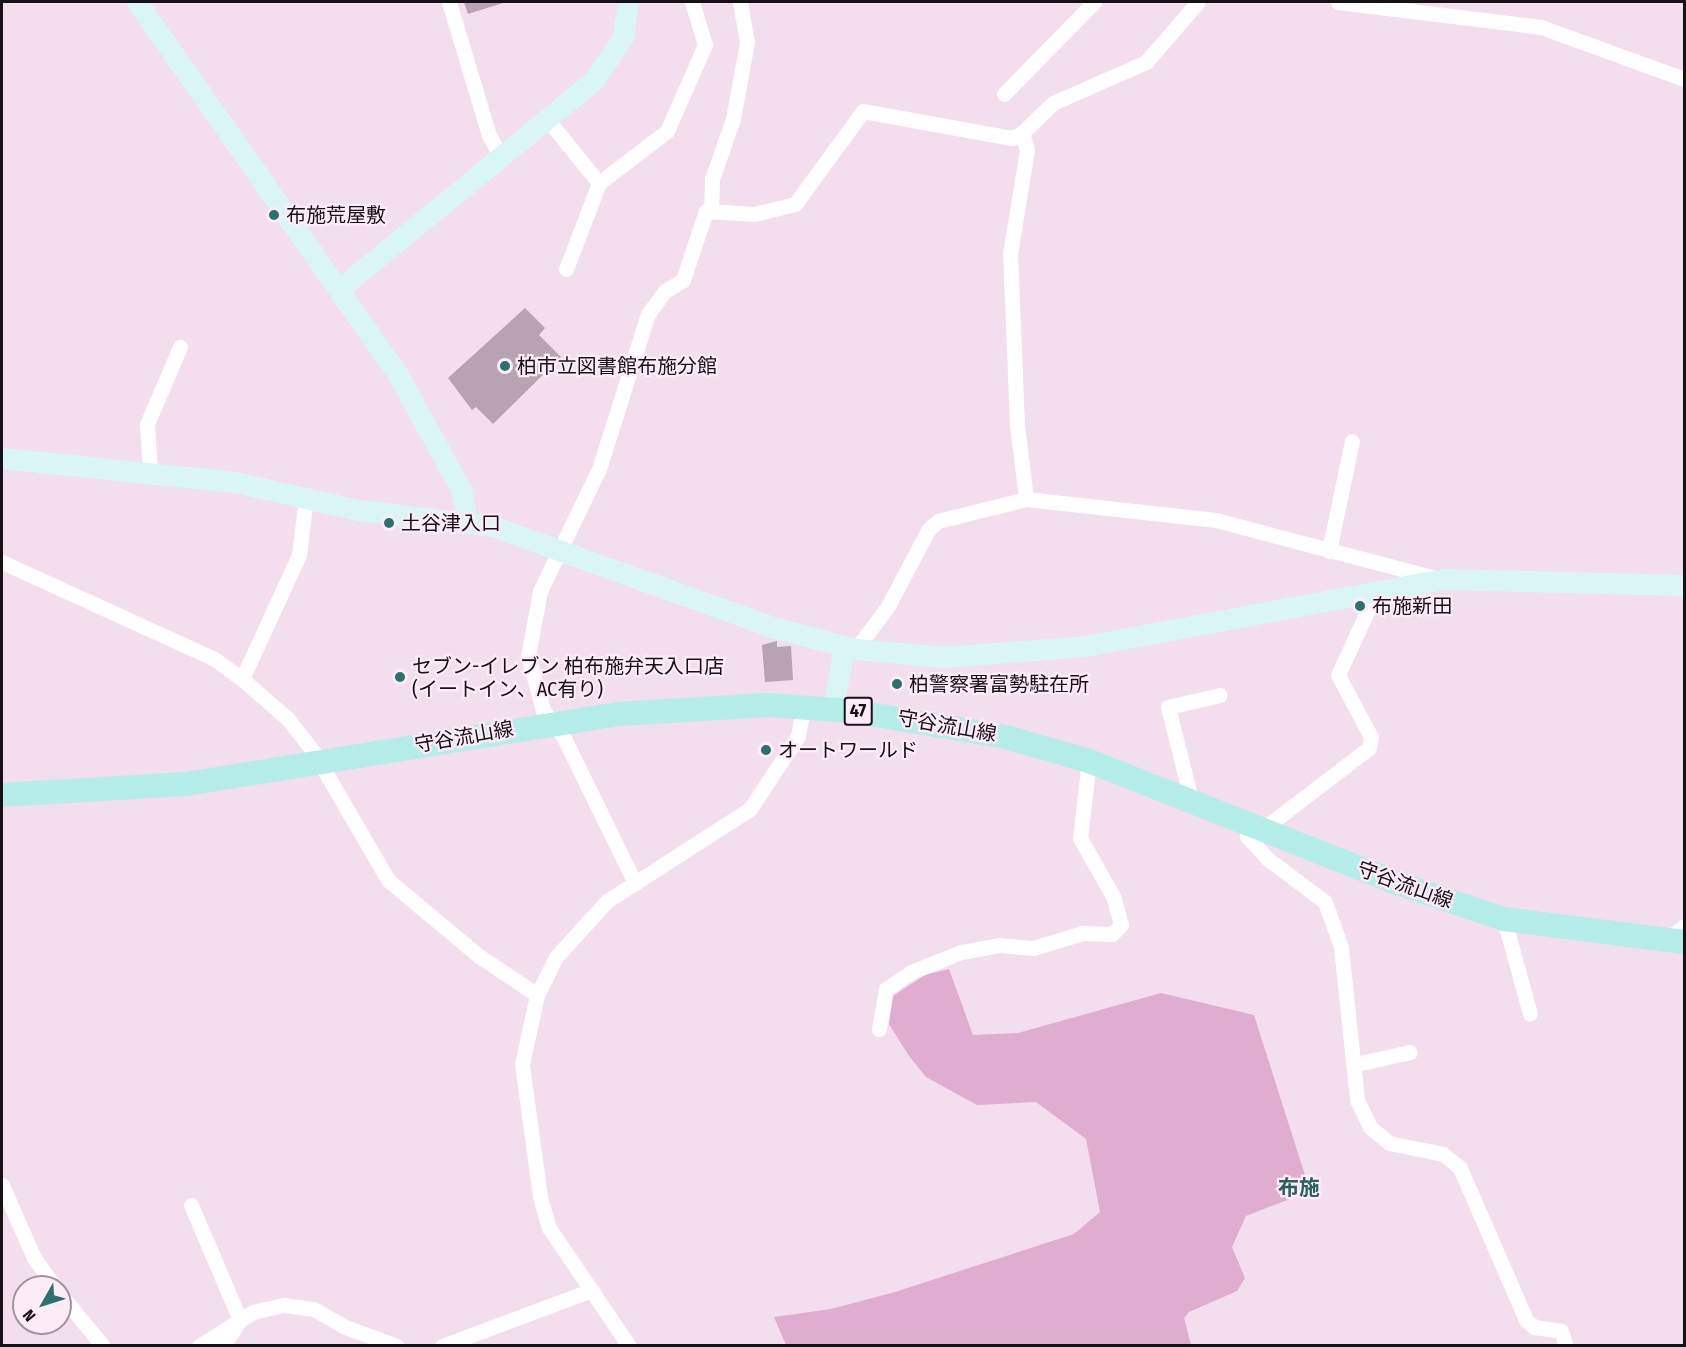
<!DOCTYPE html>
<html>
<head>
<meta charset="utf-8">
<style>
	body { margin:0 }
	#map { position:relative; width:1686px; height:1347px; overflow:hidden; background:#f2deec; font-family:"Fira Sans Condensed","Noto Sans JP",sans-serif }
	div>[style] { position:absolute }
	.green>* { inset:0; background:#deadd0 }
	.building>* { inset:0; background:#b7a3b1 }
	.street>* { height:15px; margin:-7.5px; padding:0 7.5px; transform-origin:7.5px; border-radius:7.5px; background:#fff }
	.secondary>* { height:21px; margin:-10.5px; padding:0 10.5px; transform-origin:10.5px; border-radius:10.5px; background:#daf6f4 }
	.primary>* { height:24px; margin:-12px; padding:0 12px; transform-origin:12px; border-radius:12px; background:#b5ede9 }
	.dots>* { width:16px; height:16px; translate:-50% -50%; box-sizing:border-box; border:3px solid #fdecf8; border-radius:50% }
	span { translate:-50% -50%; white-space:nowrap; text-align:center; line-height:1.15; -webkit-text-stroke:4.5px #fdecf8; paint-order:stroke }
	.shield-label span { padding:2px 4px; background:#fdecf8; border:2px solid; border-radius:4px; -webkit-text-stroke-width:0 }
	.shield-label { font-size:18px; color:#171015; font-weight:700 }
	.poi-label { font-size:20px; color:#171015 }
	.left { translate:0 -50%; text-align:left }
	.street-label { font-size:20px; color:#171015 }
	.neighbourhood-label { font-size:21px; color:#28615e; font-weight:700 }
	.frame { position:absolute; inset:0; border:3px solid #171015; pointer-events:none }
	.north { position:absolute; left:12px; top:1275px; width:60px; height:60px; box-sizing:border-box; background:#fdecf8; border:2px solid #a1949d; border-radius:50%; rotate:231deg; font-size:16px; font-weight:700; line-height:24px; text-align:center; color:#171015 }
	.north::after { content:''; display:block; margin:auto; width:21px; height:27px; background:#29726e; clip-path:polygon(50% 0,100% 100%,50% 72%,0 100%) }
</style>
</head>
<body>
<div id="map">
	<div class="green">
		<i style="clip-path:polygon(949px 969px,973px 1035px,1018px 1033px,1161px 993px,1254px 1015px,1310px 1191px,1246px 1216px,1232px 1247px,1245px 1278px,1237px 1291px,1189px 1312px,1184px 1318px,1191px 1345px,786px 1345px,774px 1317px,831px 1309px,895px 1292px,1074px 1234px,1100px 1212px,1086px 1139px,1036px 1102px,977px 1105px,926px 1077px,909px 1056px,889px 1024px,893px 996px,925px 975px)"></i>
	</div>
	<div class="building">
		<i style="clip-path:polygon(464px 2px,506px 2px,468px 14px)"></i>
		<i style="clip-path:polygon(525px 308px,545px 328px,539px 335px,561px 357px,493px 424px,476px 407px,472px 410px,448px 378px)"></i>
		<i style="clip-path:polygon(777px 641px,777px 647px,791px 646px,793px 680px,765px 682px,762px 645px)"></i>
	</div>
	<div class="street">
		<i style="left:449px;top:2px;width:139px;rotate:73.3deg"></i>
		<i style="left:489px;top:135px;width:25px;rotate:61deg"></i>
		<i style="left:1338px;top:2px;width:205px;rotate:7deg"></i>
		<i style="left:1541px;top:27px;width:152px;rotate:20deg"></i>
		<i style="left:1004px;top:94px;width:129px;rotate:-45.6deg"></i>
		<i style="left:547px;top:119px;width:82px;rotate:50.9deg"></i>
		<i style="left:599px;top:183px;width:86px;rotate:-37.4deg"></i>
		<i style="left:667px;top:131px;width:94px;rotate:-66.2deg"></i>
		<i style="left:705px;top:45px;width:45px;rotate:-106.8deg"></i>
		<i style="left:711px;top:212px;width:33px;rotate:-88deg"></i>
		<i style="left:712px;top:179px;width:64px;rotate:-70.7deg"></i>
		<i style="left:733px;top:119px;width:78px;rotate:-79.7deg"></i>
		<i style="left:747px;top:42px;width:41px;rotate:-99.9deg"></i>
		<i style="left:566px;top:269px;width:92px;rotate:-69deg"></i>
		<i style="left:150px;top:472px;width:48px;rotate:-93.6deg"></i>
		<i style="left:147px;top:424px;width:84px;rotate:-66.8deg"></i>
		<i style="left:1026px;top:499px;width:75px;rotate:-96.9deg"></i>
		<i style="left:1017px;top:425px;width:171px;rotate:-92.3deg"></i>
		<i style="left:1010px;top:254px;width:105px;rotate:-80.7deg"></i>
		<i style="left:1027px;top:150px;width:18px;rotate:-106deg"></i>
		<i style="left:1022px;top:133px;width:43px;rotate:-44.1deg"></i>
		<i style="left:1053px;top:103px;width:102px;rotate:-23.8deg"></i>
		<i style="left:1146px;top:62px;width:79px;rotate:-49.1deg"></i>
		<i style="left:1329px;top:551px;width:112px;rotate:-78.2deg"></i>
		<i style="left:2px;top:562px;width:232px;rotate:24.5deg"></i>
		<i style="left:213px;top:658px;width:36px;rotate:36deg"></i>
		<i style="left:242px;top:679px;width:61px;rotate:41deg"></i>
		<i style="left:288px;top:719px;width:41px;rotate:52deg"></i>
		<i style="left:313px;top:751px;width:149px;rotate:59.8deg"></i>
		<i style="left:388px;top:880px;width:119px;rotate:39.9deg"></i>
		<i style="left:479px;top:956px;width:70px;rotate:33.9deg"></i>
		<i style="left:856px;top:649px;width:54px;rotate:-53.3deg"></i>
		<i style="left:888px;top:606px;width:86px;rotate:-62.2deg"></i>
		<i style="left:928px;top:530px;width:13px;rotate:-42deg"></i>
		<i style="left:938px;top:521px;width:91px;rotate:-14deg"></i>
		<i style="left:1026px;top:499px;width:191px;rotate:6.3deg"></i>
		<i style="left:1216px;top:520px;width:228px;rotate:14.8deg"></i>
		<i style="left:242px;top:679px;width:136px;rotate:-65.3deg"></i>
		<i style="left:299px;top:555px;width:57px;rotate:-83deg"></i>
		<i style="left:1191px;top:799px;width:95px;rotate:-104deg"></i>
		<i style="left:1168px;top:707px;width:53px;rotate:-13deg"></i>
		<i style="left:1251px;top:825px;width:12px;rotate:110deg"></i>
		<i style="left:1247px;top:836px;width:31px;rotate:48deg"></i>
		<i style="left:1268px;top:859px;width:71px;rotate:37deg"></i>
		<i style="left:1325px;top:902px;width:48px;rotate:70.4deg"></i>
		<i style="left:1341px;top:947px;width:154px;rotate:84deg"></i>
		<i style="left:1357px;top:1100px;width:30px;rotate:64deg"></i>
		<i style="left:1370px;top:1127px;width:25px;rotate:40deg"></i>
		<i style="left:1389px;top:1143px;width:55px;rotate:11.5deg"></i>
		<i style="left:1443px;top:1154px;width:22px;rotate:39deg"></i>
		<i style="left:1460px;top:1168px;width:166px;rotate:66.5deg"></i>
		<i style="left:1526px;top:1320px;width:11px;rotate:41deg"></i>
		<i style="left:1534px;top:1327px;width:27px;rotate:8deg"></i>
		<i style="left:1561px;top:1331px;width:16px;rotate:72deg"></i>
		<i style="left:1263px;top:829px;width:133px;rotate:-37.4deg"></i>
		<i style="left:1369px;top:748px;width:11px;rotate:-80deg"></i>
		<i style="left:1371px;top:737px;width:70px;rotate:-118deg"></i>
		<i style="left:1338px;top:675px;width:91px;rotate:-65.4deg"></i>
		<i style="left:635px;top:883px;width:164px;rotate:-116.1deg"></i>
		<i style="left:563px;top:736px;width:33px;rotate:-128deg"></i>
		<i style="left:543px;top:710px;width:56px;rotate:-105.5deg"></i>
		<i style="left:528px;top:656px;width:66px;rotate:-79.5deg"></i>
		<i style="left:540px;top:591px;width:136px;rotate:-64.2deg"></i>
		<i style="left:599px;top:469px;width:163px;rotate:-72.5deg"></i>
		<i style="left:648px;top:314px;width:29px;rotate:-54deg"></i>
		<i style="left:665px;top:291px;width:21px;rotate:-31deg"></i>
		<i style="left:683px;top:280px;width:73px;rotate:-71.6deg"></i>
		<i style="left:706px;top:211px;width:48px;rotate:3.6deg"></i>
		<i style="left:754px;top:214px;width:42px;rotate:-13.7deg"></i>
		<i style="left:795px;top:204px;width:115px;rotate:-53.8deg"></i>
		<i style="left:863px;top:111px;width:151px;rotate:10.3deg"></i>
		<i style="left:1012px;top:138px;width:11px;rotate:-27deg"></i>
		<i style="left:1504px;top:919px;width:98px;rotate:74.7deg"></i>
		<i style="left:1665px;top:941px;width:24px;rotate:-38deg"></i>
		<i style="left:879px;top:1029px;width:41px;rotate:-80.1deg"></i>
		<i style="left:886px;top:989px;width:30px;rotate:-34deg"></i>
		<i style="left:911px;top:972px;width:54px;rotate:-21.8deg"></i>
		<i style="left:961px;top:952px;width:39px;rotate:-10deg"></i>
		<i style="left:999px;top:945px;width:34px;rotate:5deg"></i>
		<i style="left:1033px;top:948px;width:52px;rotate:-16.7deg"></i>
		<i style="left:1083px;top:933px;width:29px;rotate:2deg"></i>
		<i style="left:1112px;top:934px;width:13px;rotate:-45deg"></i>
		<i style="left:1121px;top:925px;width:28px;rotate:-105deg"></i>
		<i style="left:1114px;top:898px;width:69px;rotate:-119.5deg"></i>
		<i style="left:1080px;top:838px;width:78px;rotate:-83.3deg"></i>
		<i style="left:1356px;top:1064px;width:55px;rotate:-12.5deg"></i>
		<i style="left:2px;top:1185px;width:80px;rotate:66.3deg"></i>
		<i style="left:34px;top:1258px;width:36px;rotate:54deg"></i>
		<i style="left:191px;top:1205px;width:125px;rotate:66.9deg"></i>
		<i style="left:240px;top:1320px;width:31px;rotate:123deg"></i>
		<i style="left:60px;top:1294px;width:67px;rotate:50.4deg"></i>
		<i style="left:199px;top:1346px;width:64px;rotate:-32.2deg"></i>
		<i style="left:253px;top:1312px;width:32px;rotate:-13deg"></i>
		<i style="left:284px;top:1305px;width:30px;rotate:8deg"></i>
		<i style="left:314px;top:1309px;width:36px;rotate:30deg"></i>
		<i style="left:345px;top:1327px;width:55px;rotate:20.1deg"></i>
		<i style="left:442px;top:1346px;width:160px;rotate:-20.5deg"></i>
		<i style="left:629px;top:1346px;width:143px;rotate:-124.1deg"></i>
		<i style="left:549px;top:1228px;width:33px;rotate:-106deg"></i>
		<i style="left:540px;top:1196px;width:133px;rotate:-97.8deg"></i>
		<i style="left:522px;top:1064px;width:71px;rotate:-77.7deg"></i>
		<i style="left:537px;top:995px;width:42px;rotate:-63.4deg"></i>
		<i style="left:556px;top:957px;width:76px;rotate:-47.7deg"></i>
		<i style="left:607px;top:901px;width:170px;rotate:-32.8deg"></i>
		<i style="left:750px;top:809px;width:87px;rotate:-56.7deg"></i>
		<i style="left:798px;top:736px;width:29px;rotate:-80deg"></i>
	</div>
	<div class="secondary">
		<i style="left:137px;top:2px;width:455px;rotate:55deg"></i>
		<i style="left:398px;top:375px;width:130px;rotate:61.1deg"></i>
		<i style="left:461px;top:489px;width:34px;rotate:80deg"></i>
		<i style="left:339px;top:289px;width:330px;rotate:-39.3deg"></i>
		<i style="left:594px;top:80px;width:52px;rotate:-56deg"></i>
		<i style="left:623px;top:37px;width:35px;rotate:-82deg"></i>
		<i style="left:2px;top:458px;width:234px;rotate:5.9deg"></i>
		<i style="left:235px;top:482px;width:126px;rotate:12.8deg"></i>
		<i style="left:358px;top:510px;width:135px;rotate:6.8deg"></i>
		<i style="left:492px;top:526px;width:302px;rotate:19.8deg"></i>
		<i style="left:776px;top:628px;width:83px;rotate:14.7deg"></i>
		<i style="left:856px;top:649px;width:87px;rotate:5.3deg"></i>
		<i style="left:943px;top:657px;width:142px;rotate:-4.4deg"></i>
		<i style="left:1085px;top:646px;width:363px;rotate:-10.6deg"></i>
		<i style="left:1442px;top:579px;width:242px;rotate:1.4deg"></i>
		<i style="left:833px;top:709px;width:64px;rotate:-80.1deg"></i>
	</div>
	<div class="primary">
		<i style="left:2px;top:795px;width:184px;rotate:-3.4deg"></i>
		<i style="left:186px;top:784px;width:439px;rotate:-9.2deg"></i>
		<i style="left:619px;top:714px;width:148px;rotate:-3.5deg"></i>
		<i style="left:767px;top:705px;width:85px;rotate:4deg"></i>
		<i style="left:852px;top:711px;width:156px;rotate:9.6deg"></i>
		<i style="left:1006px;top:737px;width:86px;rotate:16.1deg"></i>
		<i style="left:1089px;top:761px;width:328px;rotate:21.6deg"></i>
		<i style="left:1394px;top:882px;width:116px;rotate:18.6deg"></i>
		<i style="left:1504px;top:919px;width:181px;rotate:7.3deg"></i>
	</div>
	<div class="dots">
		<i style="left:274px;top:215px;background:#29726e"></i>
		<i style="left:505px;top:366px;background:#29726e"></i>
		<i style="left:389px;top:523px;background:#29726e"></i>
		<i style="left:1360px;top:606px;background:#29726e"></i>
		<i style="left:400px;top:677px;background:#29726e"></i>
		<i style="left:897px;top:684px;background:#29726e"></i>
		<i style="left:766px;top:750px;background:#29726e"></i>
	</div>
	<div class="shield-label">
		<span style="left:858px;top:711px">47</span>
	</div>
	<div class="poi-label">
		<span class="left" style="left:286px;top:215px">布施荒屋敷</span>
		<span class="left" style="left:517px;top:366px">柏市立図書館布施分館</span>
		<span class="left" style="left:401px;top:523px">土谷津入口</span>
		<span class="left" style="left:1372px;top:606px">布施新田</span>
		<span class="left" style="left:412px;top:678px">セブン-イレブン 柏布施弁天入口店<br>(イートイン、AC有り)</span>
		<span class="left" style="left:909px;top:684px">柏警察署富勢駐在所</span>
		<span class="left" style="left:778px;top:750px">オートワールド</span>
	</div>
	<div class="street-label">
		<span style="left:947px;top:726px;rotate:10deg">守谷流山線</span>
		<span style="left:464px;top:737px;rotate:-10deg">守谷流山線</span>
		<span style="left:1405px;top:885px;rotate:20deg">守谷流山線</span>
	</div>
	<div class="neighbourhood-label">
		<span style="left:1299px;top:1188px">布施</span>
	</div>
	<div class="frame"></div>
	<div class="north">N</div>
</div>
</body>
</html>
